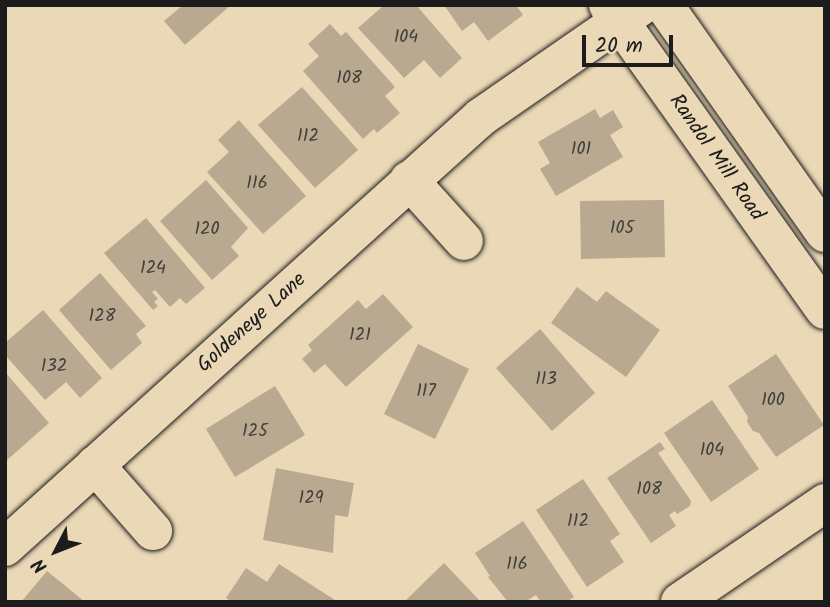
<!DOCTYPE html>
<html>
<head>
<meta charset="utf-8">
<style>
	body { margin:0 }
	#map { position:relative; width:830px; height:607px; overflow:hidden; background:#ebd8b6; font-family:Kalam,sans-serif }
	div>[style] { position:absolute }
	.building>* { inset:0; background:#b8a990 }
	.roads { filter:drop-shadow(0 0 2px #1c1c1c) drop-shadow(0 0 2px #1c1c1c) }
	.minor>* { height:38px; margin:-19px; padding:0 19px; transform-origin:19px; border-radius:19px; background:#ebd8b6 }
	.major>* { height:38px; margin:-19px; padding:0 19px; transform-origin:19px; border-radius:19px; background:#ebd8b6 }
	span { translate:-50% -50%; white-space:nowrap; text-align:center; line-height:1.15; -webkit-text-stroke:5px #ebd8b6; paint-order:stroke }
	.number-label { font-size:18px; color:#433f39 }
	.number-label span { -webkit-text-stroke-width:0 }
	.street-label { font-size:21px; color:#1c1c1c }
	.frame { position:absolute; inset:0; border:7px solid #1c1c1c; pointer-events:none }
	.north { position:absolute; left:21px; top:516px; width:70px; height:70px; -webkit-text-stroke:5px #ebd8b6; paint-order:stroke; rotate:228deg; font-size:19px; font-weight:700; line-height:28px; text-align:center; color:#1c1c1c }
	.north::after { content:''; display:block; margin:auto; width:24px; height:32px; background:#1c1c1c; clip-path:polygon(50% 0,100% 100%,50% 72%,0 100%) }
	.scale { position:absolute; left:582px; top:35px; width:91px; height:32px; box-sizing:border-box; border:4px solid #1c1c1c; border-top:0; padding-left:9px; font-size:21px; line-height:24px; white-space:nowrap; color:#1c1c1c; -webkit-text-stroke:5px #ebd8b6; paint-order:stroke }
</style>
</head>
<body>
<div id="map">
	<div class="building">
		<i style="clip-path:polygon(183px 5px,231px 5px,185px 45px,164px 21px)"></i>
		<i style="clip-path:polygon(384px 5px,416px 5px,462px 58px,440px 78px,424px 60px,404px 78px,358px 28px)"></i>
		<i style="clip-path:polygon(444px 5px,516px 5px,523px 15px,488px 41px,474px 22px,462px 31px)"></i>
		<i style="clip-path:polygon(330px 24px,341px 36px,346px 32px,395px 87px,385px 96px,400px 113px,377px 133px,374px 129px,363px 139px,303px 71px,319px 56px,308px 44px)"></i>
		<i style="clip-path:polygon(302px 87px,358px 150px,315px 188px,258px 125px)"></i>
		<i style="clip-path:polygon(595px 109px,600px 118px,613px 110px,623px 127px,610px 135px,623px 157px,556px 196px,540px 169px,550px 163px,538px 142px)"></i>
		<i style="clip-path:polygon(239px 120px,306px 196px,263px 234px,207px 172px,229px 152px,218px 140px)"></i>
		<i style="clip-path:polygon(206px 180px,248px 228px,231px 247px,239px 256px,212px 280px,160px 221px)"></i>
		<i style="clip-path:polygon(664px 200px,665px 257px,581px 259px,580px 201px)"></i>
		<i style="clip-path:polygon(146px 218px,205px 288px,186px 304px,180px 298px,170px 307px,155px 290px,152px 292px,158px 299px,154px 302px,158px 306px,153px 310px,104px 253px)"></i>
		<i style="clip-path:polygon(100px 273px,146px 326px,136px 334px,142px 343px,111px 370px,59px 310px)"></i>
		<i style="clip-path:polygon(577px 287px,597px 302px,606px 291px,660px 330px,626px 377px,551px 323px)"></i>
		<i style="clip-path:polygon(383px 294px,413px 327px,346px 387px,325px 364px,314px 373px,302px 359px,312px 350px,308px 345px,358px 300px,366px 309px)"></i>
		<i style="clip-path:polygon(43px 310px,102px 378px,80px 398px,66px 382px,45px 400px,5px 355px,5px 343px)"></i>
		<i style="clip-path:polygon(540px 329px,595px 393px,552px 431px,496px 368px)"></i>
		<i style="clip-path:polygon(418px 344px,469px 369px,435px 439px,384px 414px)"></i>
		<i style="clip-path:polygon(776px 354px,824px 425px,776px 457px,759px 433px,753px 431px,747px 422px,748px 417px,728px 386px)"></i>
		<i style="clip-path:polygon(5px 372px,49px 423px,7px 460px,5px 459px)"></i>
		<i style="clip-path:polygon(275px 386px,305px 435px,235px 477px,206px 429px)"></i>
		<i style="clip-path:polygon(712px 400px,759px 469px,711px 502px,664px 433px)"></i>
		<i style="clip-path:polygon(660px 442px,665px 449px,658px 453px,691px 501px,690px 506px,677px 514px,675px 511px,669px 515px,676px 526px,651px 543px,607px 478px)"></i>
		<i style="clip-path:polygon(276px 468px,354px 483px,348px 517px,335px 515px,333px 553px,263px 540px)"></i>
		<i style="clip-path:polygon(583px 479px,620px 534px,610px 541px,624px 562px,587px 587px,536px 510px)"></i>
		<i style="clip-path:polygon(523px 521px,574px 597px,567px 602px,541px 602px,536px 595px,525px 602px,508px 602px,488px 577px,490px 576px,475px 553px)"></i>
		<i style="clip-path:polygon(444px 563px,481px 602px,404px 602px)"></i>
		<i style="clip-path:polygon(279px 564px,338px 602px,232px 602px,226px 598px,246px 568px,267px 582px)"></i>
		<i style="clip-path:polygon(47px 571px,85px 602px,21px 602px)"></i>
	</div>
	<div class="roads">
		<div class="minor">
			<i style="left:608px;top:5px;width:374px;rotate:54.6deg"></i>
			<i style="left:409px;top:180px;width:82px;rotate:48deg"></i>
			<i style="left:95px;top:465px;width:88px;rotate:48.7deg"></i>
			<i style="left:5px;top:547px;width:641px;rotate:-42.09deg"></i>
			<i style="left:481px;top:117px;width:197px;rotate:-34.7deg"></i>
			<i style="left:680px;top:602px;width:176px;rotate:-34.3deg"></i>
		</div>
		<div class="major">
			<i style="left:664px;top:5px;width:279px;rotate:54.8deg"></i>
		</div>
	</div>
	<div class="number-label">
		<span style="left:406px;top:38px">104</span>
		<span style="left:349px;top:79px">108</span>
		<span style="left:308px;top:137px">112</span>
		<span style="left:581px;top:150px">101</span>
		<span style="left:257px;top:184px">116</span>
		<span style="left:622px;top:229px">105</span>
		<span style="left:207px;top:230px">120</span>
		<span style="left:153px;top:269px">124</span>
		<span style="left:102px;top:317px">128</span>
		<span style="left:360px;top:336px">121</span>
		<span style="left:54px;top:367px">132</span>
		<span style="left:546px;top:380px">113</span>
		<span style="left:426px;top:392px">117</span>
		<span style="left:773px;top:401px">100</span>
		<span style="left:255px;top:432px">125</span>
		<span style="left:712px;top:451px">104</span>
		<span style="left:649px;top:490px">108</span>
		<span style="left:311px;top:499px">129</span>
		<span style="left:578px;top:522px">112</span>
		<span style="left:517px;top:565px">116</span>
	</div>
	<div class="street-label">
		<span style="left:716px;top:158px;rotate:55deg">Randol Mill Road</span>
		<span style="left:252px;top:323px;rotate:-42deg">Goldeneye Lane</span>
	</div>
	<div class="frame"></div>
	<div class="north">N</div>
	<div class="scale">20 m</div>
</div>
</body>
</html>
